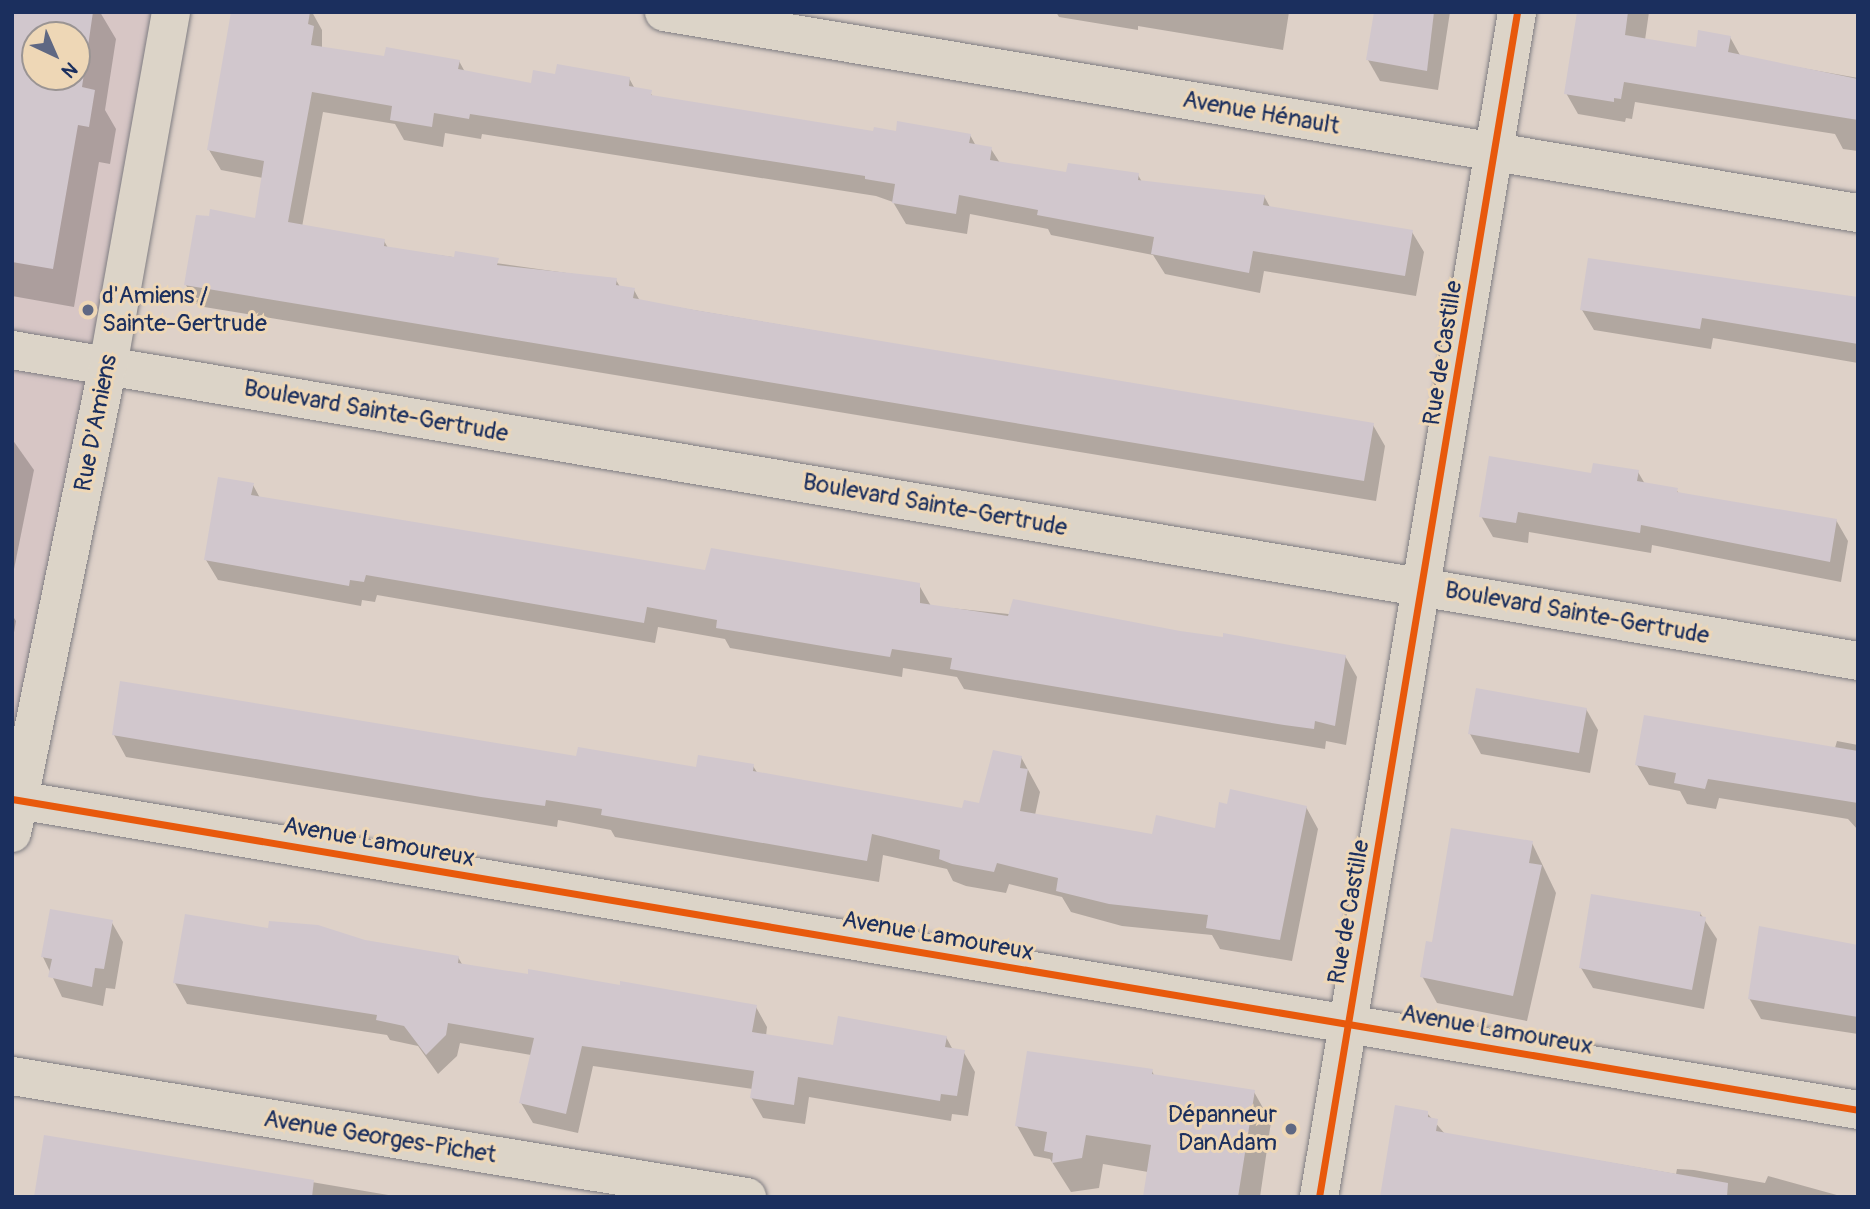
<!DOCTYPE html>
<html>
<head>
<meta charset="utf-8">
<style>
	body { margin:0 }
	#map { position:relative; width:1870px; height:1209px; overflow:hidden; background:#ded1c8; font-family:Pangolin,sans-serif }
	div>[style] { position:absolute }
	.built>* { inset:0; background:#d7c6c5 }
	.shadow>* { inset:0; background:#0003 }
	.building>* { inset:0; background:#d1c7cd }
	.roads { filter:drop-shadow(0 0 2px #7f7d82) drop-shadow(0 0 2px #7f7d82) }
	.minor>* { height:38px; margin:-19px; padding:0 19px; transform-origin:19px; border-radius:19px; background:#dcd4c8 }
	.cycleway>* { height:7px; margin:-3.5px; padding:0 3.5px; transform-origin:3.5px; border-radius:3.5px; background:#e8590c }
	.dots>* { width:19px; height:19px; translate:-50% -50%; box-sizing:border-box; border:4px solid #eed7b6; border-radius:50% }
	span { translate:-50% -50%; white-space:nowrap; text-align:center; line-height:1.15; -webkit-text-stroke:6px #eed7b6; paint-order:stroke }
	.street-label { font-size:24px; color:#1b2f5e }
	.poi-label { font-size:24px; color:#1b2f5e }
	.left { translate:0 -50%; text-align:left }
	.right { translate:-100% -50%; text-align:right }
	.frame { position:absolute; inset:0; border:14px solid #1b2f5e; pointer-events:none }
	.north { position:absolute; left:21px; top:21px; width:70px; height:70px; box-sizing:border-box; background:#eed7b6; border:2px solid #9a9493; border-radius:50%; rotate:136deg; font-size:19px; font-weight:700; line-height:28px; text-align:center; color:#1b2f5e }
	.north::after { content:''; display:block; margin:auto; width:24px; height:32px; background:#5f6883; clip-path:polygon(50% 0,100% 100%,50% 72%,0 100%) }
</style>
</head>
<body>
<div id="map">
	<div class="built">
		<i style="clip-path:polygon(evenodd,12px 12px,171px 12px,12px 837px,12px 12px,35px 35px,77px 35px,77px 77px,35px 77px,35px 35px)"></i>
	</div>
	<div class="shadow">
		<i style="clip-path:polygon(evenodd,12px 12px,100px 12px,116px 39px,105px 110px,116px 129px,110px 164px,99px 162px,74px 307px,12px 296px,12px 12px,35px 35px,77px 35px,77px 77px,35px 77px,35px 35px)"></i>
		<i style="clip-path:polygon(233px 12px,312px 12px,322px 30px,322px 49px,386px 58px,459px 61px,465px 72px,532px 85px,557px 76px,629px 78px,635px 89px,650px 92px,653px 97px,874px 133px,970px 135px,976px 146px,991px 149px,1000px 163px,1067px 174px,1138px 175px,1142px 182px,1264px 196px,1271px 209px,1412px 232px,1424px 252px,1416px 296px,1264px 271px,1260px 293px,1165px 274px,1153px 255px,1051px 235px,1048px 229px,970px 214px,967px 234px,906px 224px,893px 202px,876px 196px,482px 134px,481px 139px,445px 133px,443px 147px,404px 140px,395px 124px,323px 112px,302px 227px,384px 241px,388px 248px,616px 280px,620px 287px,634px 290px,640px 301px,1373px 425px,1385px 446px,1376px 501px,198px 306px,186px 285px,256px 220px,263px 178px,221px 170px,209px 150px)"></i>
		<i style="clip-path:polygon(1056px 12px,1289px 12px,1283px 50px,1138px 26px,1138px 30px,1059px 17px)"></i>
		<i style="clip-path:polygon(1376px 12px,1450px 12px,1438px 90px,1380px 81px,1368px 60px)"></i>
		<i style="clip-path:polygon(1578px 12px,1649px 12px,1645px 40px,1697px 49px,1730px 37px,1741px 57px,1858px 78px,1858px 151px,1843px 149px,1835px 134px,1635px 102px,1632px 119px,1626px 118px,1625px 122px,1578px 114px,1566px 93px)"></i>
		<i style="clip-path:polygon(1858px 299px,1858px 363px,1713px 338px,1711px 349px,1594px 330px,1582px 310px)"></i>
		<i style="clip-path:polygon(12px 439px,34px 470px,12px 579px)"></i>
		<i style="clip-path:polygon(1638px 472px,1645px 484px,1676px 489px,1679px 494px,1836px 520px,1848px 541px,1841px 582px,1652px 545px,1651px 553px,1529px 532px,1528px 543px,1493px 537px,1481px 516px,1593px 475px)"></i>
		<i style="clip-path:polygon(253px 485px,260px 498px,707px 572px,919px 585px,931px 606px,1179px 632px,1345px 656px,1357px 677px,1346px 745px,1326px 741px,1325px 749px,964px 689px,957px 677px,903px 668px,902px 677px,730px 648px,725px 639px,658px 627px,655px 643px,377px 595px,375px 602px,362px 600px,361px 606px,218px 580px,206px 560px)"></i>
		<i style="clip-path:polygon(12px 615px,16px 621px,12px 644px)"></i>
		<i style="clip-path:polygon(1586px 709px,1598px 730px,1590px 773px,1481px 754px,1470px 734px)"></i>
		<i style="clip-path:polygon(114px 735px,698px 769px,753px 766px,758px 774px,964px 810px,980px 805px,1021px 757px,1040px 792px,1035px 815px,1154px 836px,1216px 830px,1306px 807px,1318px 829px,1292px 961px,1220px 949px,1212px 935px,1122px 926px,1071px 912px,1062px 897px,1009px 884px,1006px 893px,966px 886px,953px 881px,947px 869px,883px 855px,879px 882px,615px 837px,611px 830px,558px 820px,557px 827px,126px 757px)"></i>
		<i style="clip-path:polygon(1837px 741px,1858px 745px,1858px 830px,1848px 819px,1719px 798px,1716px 809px,1687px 804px,1680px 791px,1649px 785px,1637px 765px,1835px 748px)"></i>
		<i style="clip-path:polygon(1532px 843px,1556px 893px,1527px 1021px,1437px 1003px,1422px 976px,1434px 944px)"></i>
		<i style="clip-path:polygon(1700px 913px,1717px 939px,1704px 1009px,1593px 988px,1581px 968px)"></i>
		<i style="clip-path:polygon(111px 921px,123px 942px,115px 989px,106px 988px,103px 1006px,62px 997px,43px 957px)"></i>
		<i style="clip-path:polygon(269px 930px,458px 957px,463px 966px,756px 1007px,767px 1027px,766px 1036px,834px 1047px,946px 1037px,953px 1050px,963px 1051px,975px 1072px,968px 1116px,952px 1114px,951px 1121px,809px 1097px,805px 1124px,763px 1118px,751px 1097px,753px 1089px,593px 1066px,578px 1133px,533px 1123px,521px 1103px,531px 1055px,460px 1043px,457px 1056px,438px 1074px,418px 1046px,390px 1040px,387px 1035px,187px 1004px,175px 983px)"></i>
		<i style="clip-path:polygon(1858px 946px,1858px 1034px,1761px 1019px,1749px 998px)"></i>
		<i style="clip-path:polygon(1152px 1071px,1155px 1077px,1254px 1092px,1271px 1122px,1260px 1197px,1144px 1197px,1148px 1172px,1103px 1164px,1099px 1188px,1071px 1192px,1050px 1159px,1034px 1156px,1017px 1126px)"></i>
		<i style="clip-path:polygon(1427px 1113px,1445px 1134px,1676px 1174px,1677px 1169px,1694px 1170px,1765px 1183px,1768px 1176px,1844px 1197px,1381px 1197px)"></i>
		<i style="clip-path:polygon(46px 1137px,400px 1197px,36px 1197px)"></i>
	</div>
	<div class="building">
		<i style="clip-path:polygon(evenodd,12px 12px,93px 12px,82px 87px,95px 90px,89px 127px,78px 125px,53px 269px,12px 262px,12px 12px,35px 35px,77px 35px,77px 77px,35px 77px,35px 35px)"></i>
		<i style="clip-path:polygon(231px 12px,310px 12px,308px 24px,314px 26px,311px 45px,384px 56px,386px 47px,408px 51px,460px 60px,458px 69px,531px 83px,533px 70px,555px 74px,557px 64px,630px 77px,629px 86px,652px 90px,651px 95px,873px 131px,874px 127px,896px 131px,897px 121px,971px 134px,969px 143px,992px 147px,990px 160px,1066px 172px,1068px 163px,1139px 173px,1138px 180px,1265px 195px,1263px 205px,1413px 230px,1405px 276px,1253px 251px,1249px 273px,1151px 254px,1154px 237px,1037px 215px,1038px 210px,959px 195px,956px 214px,892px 203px,895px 184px,865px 179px,865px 176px,470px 114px,469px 119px,434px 113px,432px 127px,390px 120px,392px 106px,312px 92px,288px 222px,385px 239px,384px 246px,454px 257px,455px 251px,499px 258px,497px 265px,617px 278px,616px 285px,635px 288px,633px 298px,695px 310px,1374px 423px,1364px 481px,184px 285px,196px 215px,209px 216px,210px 209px,255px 218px,264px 161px,207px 150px)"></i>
		<i style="clip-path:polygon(1374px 12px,1434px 12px,1427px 71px,1366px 60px)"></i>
		<i style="clip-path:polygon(1577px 12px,1628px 12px,1625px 35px,1696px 47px,1698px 30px,1731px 36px,1728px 52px,1858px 79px,1858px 120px,1624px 82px,1621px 99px,1614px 98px,1614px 102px,1564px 94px)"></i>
		<i style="clip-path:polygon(1588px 258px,1858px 297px,1858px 344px,1702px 318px,1700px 329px,1580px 310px)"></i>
		<i style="clip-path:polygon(1489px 456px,1591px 473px,1593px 463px,1639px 470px,1637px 481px,1678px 488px,1677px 492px,1837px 519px,1830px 562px,1641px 525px,1640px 533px,1518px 512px,1516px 523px,1479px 517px)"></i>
		<i style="clip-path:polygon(218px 477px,254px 483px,251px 495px,705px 570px,711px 548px,920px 583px,920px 603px,1008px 616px,1013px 599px,1180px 631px,1223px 637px,1223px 633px,1346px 655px,1335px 726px,1315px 721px,1314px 729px,1284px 725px,950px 669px,952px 658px,892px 649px,890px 657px,846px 650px,716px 628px,717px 620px,647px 607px,644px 623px,366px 575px,364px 582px,350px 580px,349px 586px,204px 560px)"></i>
		<i style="clip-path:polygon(120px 681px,576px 756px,578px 747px,696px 767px,698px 755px,754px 764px,753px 771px,962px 808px,964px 800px,979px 803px,993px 750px,1022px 756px,1020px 768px,1028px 769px,1020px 811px,1152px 834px,1156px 815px,1215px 828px,1219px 802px,1227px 804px,1230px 789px,1307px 806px,1280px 940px,1206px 928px,1208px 915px,1109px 904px,1056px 891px,1058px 878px,997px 863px,994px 872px,952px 864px,939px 859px,940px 850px,872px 834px,867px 861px,601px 815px,602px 809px,546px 800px,545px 806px,481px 797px,112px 735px)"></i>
		<i style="clip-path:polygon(1476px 688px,1587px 708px,1579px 753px,1468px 734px)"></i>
		<i style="clip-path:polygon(1644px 715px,1858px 751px,1858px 803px,1708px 779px,1705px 789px,1674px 783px,1676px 773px,1635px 765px)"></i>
		<i style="clip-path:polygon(1451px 828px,1533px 841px,1529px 863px,1542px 865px,1513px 996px,1420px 977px,1426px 941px,1432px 942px)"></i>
		<i style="clip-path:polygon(1591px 894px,1701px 912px,1700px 916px,1706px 917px,1692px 990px,1579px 968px)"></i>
		<i style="clip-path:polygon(50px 909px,113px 920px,104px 969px,95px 968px,92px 987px,48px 977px,52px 959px,41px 957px)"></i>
		<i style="clip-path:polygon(185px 914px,268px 928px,269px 921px,318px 925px,365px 940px,459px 956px,458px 963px,528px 974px,528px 969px,620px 985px,620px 981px,757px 1005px,752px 1032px,833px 1045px,838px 1016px,947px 1036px,945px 1047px,965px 1050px,957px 1096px,941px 1094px,940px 1101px,798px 1077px,794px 1105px,750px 1098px,754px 1071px,582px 1046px,566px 1114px,519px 1103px,534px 1038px,448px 1023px,446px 1035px,426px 1055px,404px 1026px,376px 1020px,377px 1015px,173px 983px)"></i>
		<i style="clip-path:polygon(1759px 926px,1858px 945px,1858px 1017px,1748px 999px)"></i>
		<i style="clip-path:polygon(1027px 1051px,1153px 1069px,1152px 1074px,1255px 1090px,1238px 1197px,1143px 1197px,1151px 1145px,1086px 1135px,1082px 1158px,1052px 1163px,1053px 1153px,1044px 1151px,1047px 1132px,1015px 1126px)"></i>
		<i style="clip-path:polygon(1395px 1105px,1428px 1111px,1428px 1117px,1438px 1119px,1436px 1131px,1728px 1183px,1727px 1197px,1380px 1197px)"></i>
		<i style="clip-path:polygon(44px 1135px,314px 1180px,312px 1197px,34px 1197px)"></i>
	</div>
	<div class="roads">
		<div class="minor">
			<i style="left:664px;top:12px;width:1211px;rotate:9.56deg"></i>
			<i style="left:12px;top:350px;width:1872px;rotate:9.56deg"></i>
			<i style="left:12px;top:799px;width:1872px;rotate:9.56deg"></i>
			<i style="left:12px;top:833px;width:477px;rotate:-78.4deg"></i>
			<i style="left:108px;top:366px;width:360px;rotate:-79.9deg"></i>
			<i style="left:12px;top:1076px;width:745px;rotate:9.35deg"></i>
			<i style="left:1319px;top:1197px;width:1201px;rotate:-80.51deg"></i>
		</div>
	</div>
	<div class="cycleway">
		<i style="left:12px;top:799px;width:1872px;rotate:9.56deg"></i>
		<i style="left:1319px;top:1197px;width:1201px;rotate:-80.51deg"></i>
	</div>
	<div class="dots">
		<i style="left:88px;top:310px;background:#5f6883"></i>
		<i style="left:1291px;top:1129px;background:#5f6883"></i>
	</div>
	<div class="street-label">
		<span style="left:1261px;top:113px;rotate:10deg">Avenue Hénault</span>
		<span style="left:1443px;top:353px;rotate:-81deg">Rue de Castille</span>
		<span style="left:376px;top:411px;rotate:10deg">Boulevard Sainte-Gertrude</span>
		<span style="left:96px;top:423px;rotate:-79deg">Rue D'Amiens</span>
		<span style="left:935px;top:505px;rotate:10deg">Boulevard Sainte-Gertrude</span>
		<span style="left:1577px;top:613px;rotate:10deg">Boulevard Sainte-Gertrude</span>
		<span style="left:379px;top:842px;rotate:10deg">Avenue Lamoureux</span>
		<span style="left:1349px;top:912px;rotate:-80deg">Rue de Castille</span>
		<span style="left:938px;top:936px;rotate:10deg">Avenue Lamoureux</span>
		<span style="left:1497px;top:1030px;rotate:10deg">Avenue Lamoureux</span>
		<span style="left:380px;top:1137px;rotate:9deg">Avenue Georges-Pichet</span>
	</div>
	<div class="poi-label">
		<span class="left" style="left:102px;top:310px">d'Amiens /<br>Sainte-Gertrude</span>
		<span class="right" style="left:1277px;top:1129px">Dépanneur<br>DanAdam</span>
	</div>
	<div class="frame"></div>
	<div class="north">N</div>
</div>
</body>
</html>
